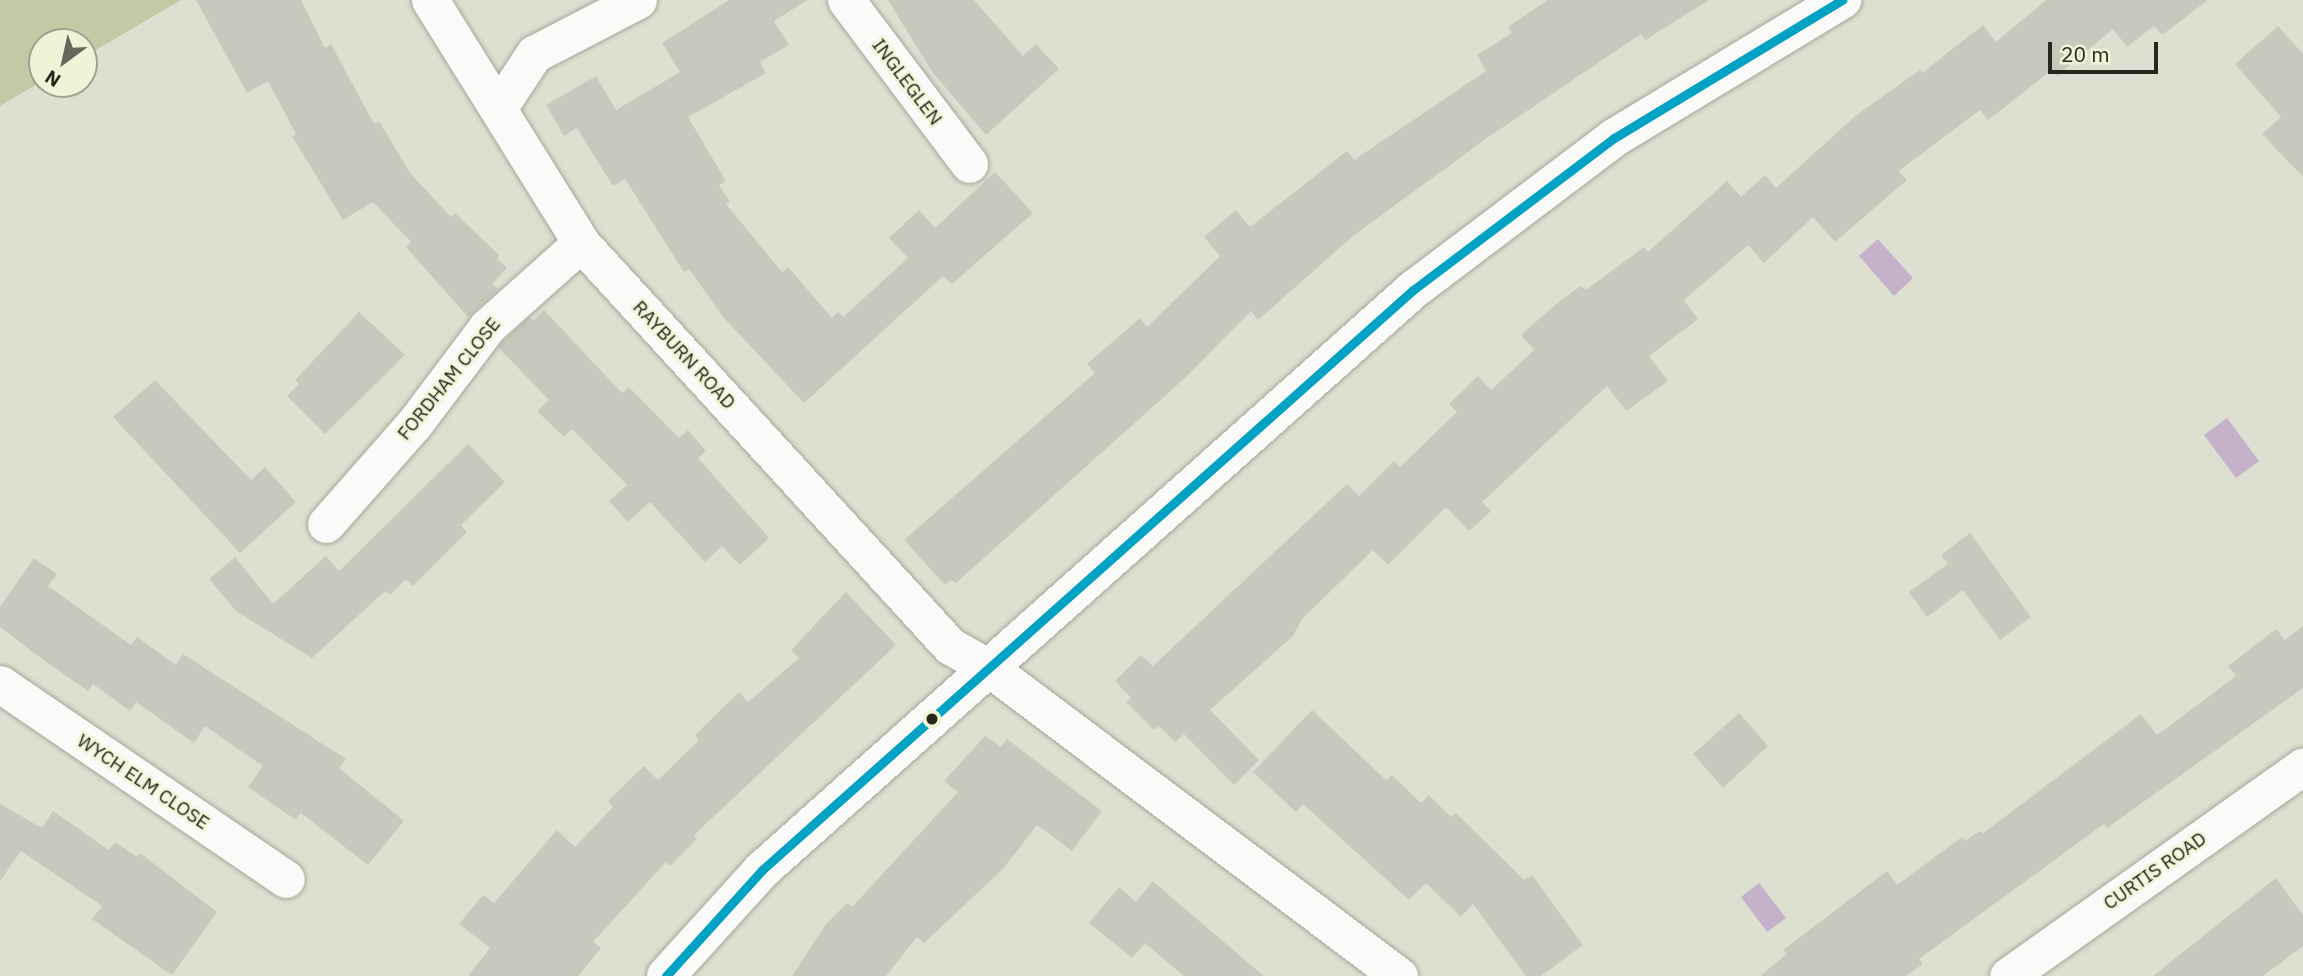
<!DOCTYPE html>
<html>
<head>
<meta charset="utf-8">
<style>
	body { margin:0 }
	#map { position:relative; width:2303px; height:976px; overflow:hidden; background:#dde0d0; font-family:"IBM Plex Sans",sans-serif }
	div>[style] { position:absolute }
	.forest>* { inset:0; background:#c3c8a5 }
	.water>* { inset:0; background:#c6b1ca }
	.building>* { inset:0; background:#c8c9bd }
	.roads { filter:drop-shadow(0 0 2px #a4a69a) drop-shadow(0 0 2px #a4a69a) }
	.minor>* { height:37px; margin:-18.5px; padding:0 18.5px; transform-origin:18.5px; border-radius:18.5px; background:#fafaf8 }
	.tertiary>* { height:38px; margin:-19px; padding:0 19px; transform-origin:19px; border-radius:19px; background:#fafaf8 }
	.bus-1>* { height:9px; margin:-4.5px; padding:0 4.5px; transform-origin:4.5px; border-radius:4.5px; background:#02a2c5 }
	.dots>* { width:19px; height:19px; translate:-50% -50%; box-sizing:border-box; border:4px solid #f0f4d7; border-radius:50% }
	span { translate:-50% -50%; white-space:nowrap; text-align:center; line-height:1.15; -webkit-text-stroke:5px #f0f4d7; paint-order:stroke }
	.street-label { font-size:19px; color:#26271d }
	.north { position:absolute; left:28px; top:28px; width:70px; height:70px; box-sizing:border-box; background:#f0f4d7; border:2px solid #9fa28d; border-radius:50%; rotate:213deg; font-size:19px; font-weight:700; line-height:28px; text-align:center; color:#26271d }
	.north::after { content:''; display:block; margin:auto; width:24px; height:32px; background:#66685c; clip-path:polygon(50% 0,100% 100%,50% 72%,0 100%) }
	.scale { position:absolute; left:2048px; top:42px; width:110px; height:32px; box-sizing:border-box; border:4px solid #26271d; border-top:0; padding-left:9px; font-size:21px; line-height:24px; white-space:nowrap; color:#26271d; -webkit-text-stroke:5px #f0f4d7; paint-order:stroke }
</style>
</head>
<body>
<div id="map">
	<div class="forest">
		<i style="clip-path:polygon(0 0,181px 0,84px 57px,84px 42px,42px 42px,42px 81px,0 106px)"></i>
	</div>
	<div class="water">
		<i style="clip-path:polygon(1878px 239px,1913px 278px,1894px 296px,1859px 256px)"></i>
		<i style="clip-path:polygon(2227px 418px,2259px 461px,2236px 478px,2204px 435px)"></i>
		<i style="clip-path:polygon(1759px 883px,1786px 918px,1767px 932px,1741px 897px)"></i>
	</div>
	<div class="building">
		<i style="clip-path:polygon(196px 0,301px 0,325px 48px,331px 44px,374px 124px,379px 121px,410px 173px,451px 217px,455px 213px,499px 255px,497px 258px,507px 268px,492px 284px,498px 289px,468px 317px,406px 247px,411px 242px,373px 202px,343px 220px,292px 136px,296px 134px,268px 81px,247px 93px)"></i>
		<i style="clip-path:polygon(729px 0,808px 0,774px 21px,789px 45px,760px 62px,766px 73px,688px 117px,726px 181px,719px 185px,730px 202px,726px 204px,782px 272px,788px 267px,832px 318px,838px 312px,843px 317px,908px 258px,889px 238px,919px 210px,935px 228px,995px 172px,1033px 213px,952px 284px,943px 276px,804px 403px,723px 317px,689px 269px,684px 272px,625px 179px,613px 186px,577px 128px,564px 136px,546px 105px,596px 76px,616px 110px,680px 72px,662px 43px)"></i>
		<i style="clip-path:polygon(888px 0,974px 0,1023px 56px,1036px 44px,1059px 69px,986px 135px,933px 73px)"></i>
		<i style="clip-path:polygon(1547px 0,1709px 0,1645px 40px,1641px 34px,1487px 138px,1353px 236px,1258px 320px,1251px 311px,1186px 377px,956px 583px,950px 580px,945px 585px,904px 540px,1095px 373px,1087px 364px,1140px 318px,1147px 327px,1220px 256px,1204px 237px,1236px 210px,1250px 227px,1347px 151px,1354px 160px,1486px 71px,1477px 55px,1512px 33px,1508px 27px)"></i>
		<i style="clip-path:polygon(2046px 0,2208px 0,2162px 35px,2154px 26px,2127px 47px,2113px 29px,2057px 76px,2052px 70px,1988px 120px,1980px 110px,1899px 171px,1907px 180px,1835px 242px,1813px 217px,1764px 263px,1748px 245px,1684px 300px,1698px 319px,1649px 356px,1668px 381px,1626px 411px,1607px 386px,1482px 502px,1491px 511px,1469px 531px,1446px 507px,1388px 565px,1373px 550px,1302px 619px,1293px 636px,1210px 710px,1259px 760px,1234px 785px,1184px 734px,1175px 742px,1159px 726px,1154px 730px,1126px 702px,1131px 698px,1115px 681px,1141px 655px,1153px 666px,1347px 484px,1359px 496px,1394px 461px,1400px 467px,1457px 412px,1449px 404px,1478px 376px,1491px 390px,1534px 350px,1521px 335px,1556px 304px,1581px 286px,1586px 290px,1644px 247px,1648px 252px,1727px 181px,1741px 197px,1765px 175px,1776px 188px,1854px 117px,1920px 70px,1922px 73px,1983px 25px,1996px 42px)"></i>
		<i style="clip-path:polygon(2278px 26px,2303px 54px,2303px 177px,2262px 134px,2281px 117px,2235px 64px)"></i>
		<i style="clip-path:polygon(544px 310px,622px 393px,629px 387px,679px 438px,688px 430px,706px 451px,698px 458px,769px 538px,740px 565px,722px 546px,705px 562px,650px 502px,628px 522px,609px 501px,627px 485px,572px 429px,564px 437px,537px 411px,549px 400px,498px 347px,529px 317px,533px 321px)"></i>
		<i style="clip-path:polygon(359px 312px,405px 355px,325px 434px,287px 396px,299px 384px,295px 380px)"></i>
		<i style="clip-path:polygon(155px 380px,251px 480px,265px 467px,296px 502px,240px 553px,113px 417px)"></i>
		<i style="clip-path:polygon(468px 444px,505px 482px,461px 525px,467px 532px,413px 586px,406px 579px,390px 595px,385px 591px,312px 658px,236px 611px,209px 579px,235px 557px,273px 604px,326px 556px,339px 571px)"></i>
		<i style="clip-path:polygon(1970px 533px,2031px 617px,2000px 640px,1963px 590px,1927px 617px,1909px 592px,1948px 564px,1941px 555px)"></i>
		<i style="clip-path:polygon(34px 558px,57px 574px,48px 586px,131px 645px,137px 637px,176px 665px,183px 654px,346px 759px,339px 768px,404px 821px,368px 865px,301px 813px,296px 820px,248px 787px,263px 766px,205px 726px,194px 743px,136px 702px,130px 711px,93px 684px,88px 691px,42px 659px,0 627px,0 607px)"></i>
		<i style="clip-path:polygon(846px 592px,896px 645px,694px 835px,697px 839px,670px 866px,666px 862px,593px 942px,601px 948px,578px 976px,468px 976px,490px 948px,459px 924px,483px 895px,494px 903px,557px 830px,575px 847px,613px 807px,608px 801px,644px 766px,658px 780px,699px 740px,695px 735px,739px 692px,748px 702px,799px 658px,791px 650px)"></i>
		<i style="clip-path:polygon(2303px 626px,2303px 688px,2107px 828px,2104px 824px,1919px 959px,1923px 964px,1906px 976px,1760px 976px,1787px 954px,1783px 950px,1887px 871px,1897px 885px,1962px 837px,1965px 841px,1980px 831px,1982px 834px,2141px 714px,2157px 735px,2236px 676px,2228px 666px,2276px 629px,2285px 640px)"></i>
		<i style="clip-path:polygon(1312px 710px,1386px 780px,1392px 775px,1421px 803px,1429px 795px,1451px 817px,1456px 813px,1524px 880px,1532px 875px,1583px 945px,1541px 976px,1526px 976px,1473px 904px,1461px 917px,1426px 883px,1409px 900px,1303px 804px,1296px 812px,1253px 772px)"></i>
		<i style="clip-path:polygon(1739px 713px,1768px 746px,1723px 788px,1693px 754px)"></i>
		<i style="clip-path:polygon(985px 736px,1001px 747px,1007px 739px,1102px 811px,1072px 851px,1037px 825px,1003px 869px,924px 943px,917px 937px,886px 976px,792px 976px,826px 924px,847px 903px,852px 907px,958px 792px,944px 781px)"></i>
		<i style="clip-path:polygon(0 804px,42px 828px,53px 811px,109px 850px,115px 842px,137px 857px,140px 853px,217px 912px,172px 975px,92px 919px,102px 906px,21px 851px,0 881px)"></i>
		<i style="clip-path:polygon(2276px 878px,2303px 915px,2303px 946px,2263px 976px,2153px 976px)"></i>
		<i style="clip-path:polygon(1153px 881px,1178px 903px,1264px 976px,1184px 976px,1145px 943px,1132px 958px,1089px 923px,1119px 887px,1136px 902px)"></i>
	</div>
	<div class="roads">
		<div class="minor">
			<i style="left:430px;top:0;width:286px;rotate:58.1deg"></i>
			<i style="left:581px;top:243px;width:546px;rotate:47.52deg"></i>
			<i style="left:950px;top:646px;width:45px;rotate:29.4deg"></i>
			<i style="left:989px;top:668px;width:513px;rotate:36.91deg"></i>
			<i style="left:846px;top:0;width:205px;rotate:53.1deg"></i>
			<i style="left:499px;top:107px;width:64px;rotate:-56.6deg"></i>
			<i style="left:534px;top:54px;width:117px;rotate:-27.4deg"></i>
			<i style="left:326px;top:524px;width:133px;rotate:-48.7deg"></i>
			<i style="left:414px;top:424px;width:121px;rotate:-53deg"></i>
			<i style="left:487px;top:327px;width:126px;rotate:-41.8deg"></i>
			<i style="left:0;top:684px;width:346px;rotate:34.3deg"></i>
			<i style="left:2008px;top:976px;width:362px;rotate:-35.4deg"></i>
		</div>
		<div class="tertiary">
			<i style="left:666px;top:976px;width:143px;rotate:-47.8deg"></i>
			<i style="left:762px;top:870px;width:872px;rotate:-41.7deg"></i>
			<i style="left:1413px;top:290px;width:252px;rotate:-37.1deg"></i>
			<i style="left:1614px;top:138px;width:267px;rotate:-31.2deg"></i>
		</div>
	</div>
	<div class="bus-1">
		<i style="left:666px;top:976px;width:143px;rotate:-47.8deg"></i>
		<i style="left:762px;top:870px;width:872px;rotate:-41.7deg"></i>
		<i style="left:1413px;top:290px;width:252px;rotate:-37.1deg"></i>
		<i style="left:1614px;top:138px;width:267px;rotate:-31.2deg"></i>
	</div>
	<div class="dots">
		<i style="left:932px;top:719px;background:#26271d"></i>
	</div>
	<div class="street-label">
		<span style="left:907px;top:82px;rotate:53deg">INGLEGLEN</span>
		<span style="left:684px;top:355px;rotate:47deg">RAYBURN ROAD</span>
		<span style="left:449px;top:379px;rotate:-51deg">FORDHAM CLOSE</span>
		<span style="left:143px;top:782px;rotate:34deg">WYCH ELM CLOSE</span>
		<span style="left:2155px;top:871px;rotate:-35deg">CURTIS ROAD</span>
	</div>
	<div class="north">N</div>
	<div class="scale">20 m</div>
</div>
</body>
</html>
